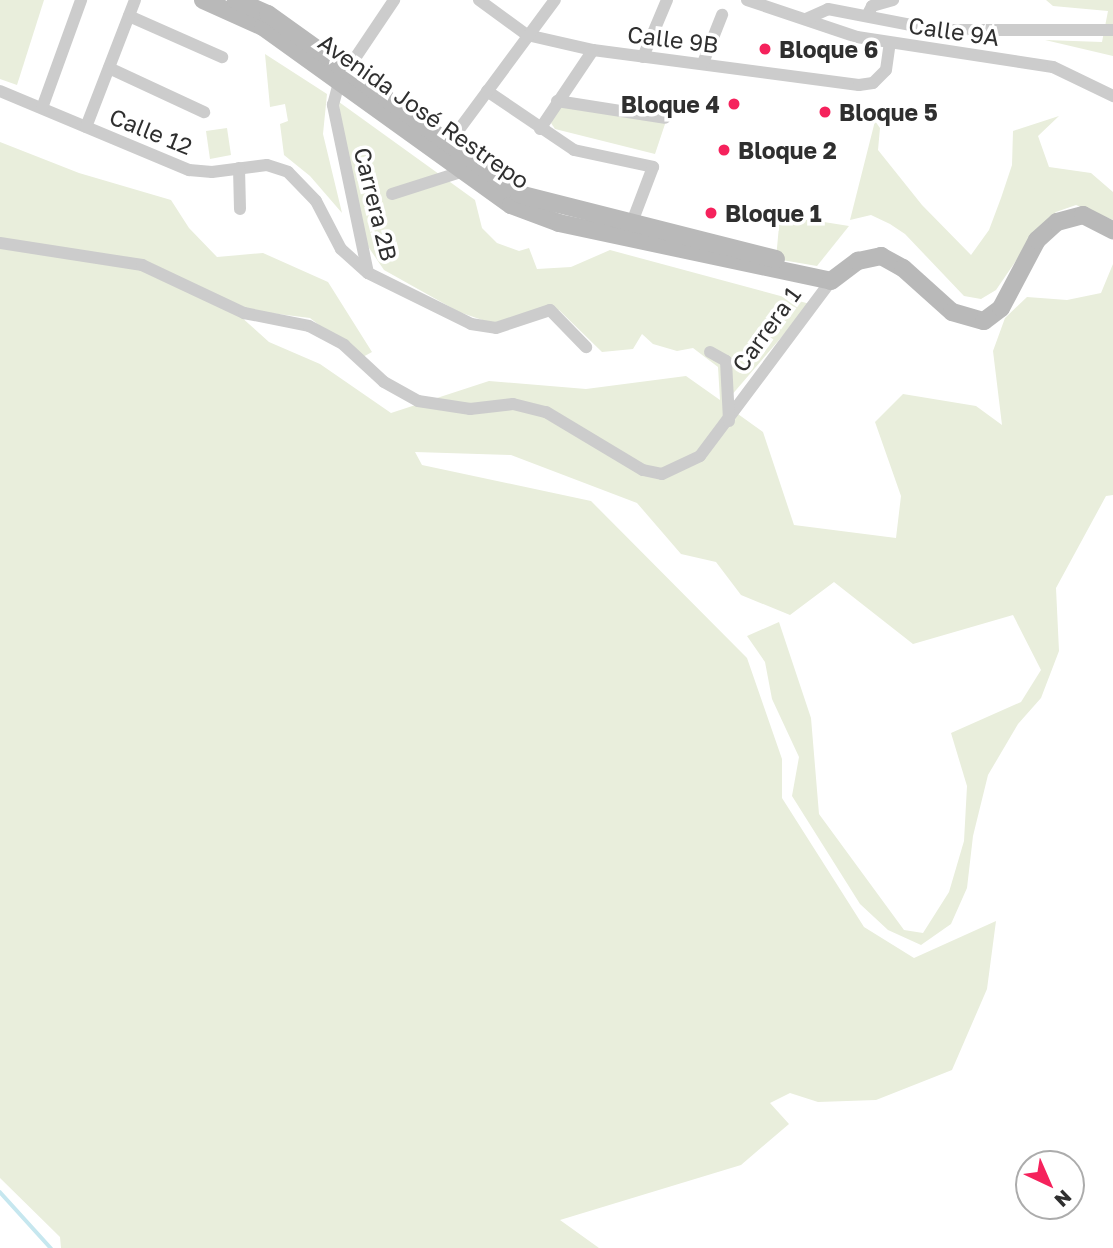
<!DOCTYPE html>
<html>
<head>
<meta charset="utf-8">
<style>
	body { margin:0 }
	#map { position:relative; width:1113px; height:1248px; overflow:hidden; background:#fff; font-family:"Golos Text",sans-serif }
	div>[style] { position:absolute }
	.green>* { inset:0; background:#e9eedc }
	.stream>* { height:3.5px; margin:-1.75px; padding:0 1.75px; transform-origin:1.75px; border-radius:1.75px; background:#c6e7ef }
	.minor>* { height:12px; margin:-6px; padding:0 6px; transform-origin:6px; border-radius:6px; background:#ccc }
	.secondary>* { height:18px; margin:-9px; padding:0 9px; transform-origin:9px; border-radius:9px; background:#b9b9b9 }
	.dots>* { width:19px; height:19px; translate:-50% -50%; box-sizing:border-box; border:4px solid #fff; border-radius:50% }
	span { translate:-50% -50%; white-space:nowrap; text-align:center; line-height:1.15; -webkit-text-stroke:7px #fff; paint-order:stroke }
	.street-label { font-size:23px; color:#2f2f2f }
	.poi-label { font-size:23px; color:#2f2f2f; font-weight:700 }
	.left { translate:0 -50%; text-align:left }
	.right { translate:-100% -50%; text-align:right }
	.north { position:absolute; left:1015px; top:1150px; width:70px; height:70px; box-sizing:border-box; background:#fff; border:2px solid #acacac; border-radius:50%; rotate:136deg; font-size:19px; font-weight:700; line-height:28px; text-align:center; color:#2f2f2f }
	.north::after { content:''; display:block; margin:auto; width:24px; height:32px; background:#f5225c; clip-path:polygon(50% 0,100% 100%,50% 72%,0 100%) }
</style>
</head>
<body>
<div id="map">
	<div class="green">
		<i style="clip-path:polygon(0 0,44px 0,17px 85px,0 79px)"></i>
		<i style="clip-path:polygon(1046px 0,1113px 0,1113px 56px,1045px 40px,1102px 42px,1108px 11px,1053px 6px)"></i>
		<i style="clip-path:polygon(265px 54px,327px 94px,323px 134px,342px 213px,310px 176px,284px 155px,280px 124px,288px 121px,285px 104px,270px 107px)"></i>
		<i style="clip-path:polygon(339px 102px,475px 200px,482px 228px,497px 243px,519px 251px,529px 248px,537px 269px,571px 267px,610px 250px,810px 304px,724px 404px,763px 432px,794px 525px,896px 538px,901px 496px,875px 422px,903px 394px,976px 406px,1002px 425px,993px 351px,1005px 318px,1027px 297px,1067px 300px,1101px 293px,1113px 264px,1113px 495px,1106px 496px,1056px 588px,1059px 651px,1041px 698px,1018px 724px,988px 775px,973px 836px,967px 888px,951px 924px,921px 945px,888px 930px,860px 904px,792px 796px,799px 757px,772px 699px,765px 662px,747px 636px,779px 622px,811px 718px,819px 814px,904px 930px,923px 933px,949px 892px,964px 841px,967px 786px,951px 733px,1021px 702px,1041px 670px,1013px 615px,913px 644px,834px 582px,790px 615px,741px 595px,716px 562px,681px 554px,637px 503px,511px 455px,415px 452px,422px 465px,591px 501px,747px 658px,782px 759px,782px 798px,864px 927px,914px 958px,996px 921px,987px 989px,952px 1070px,876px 1100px,818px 1102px,790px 1093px,770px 1103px,789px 1124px,741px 1165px,560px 1220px,599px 1248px,61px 1248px,60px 1237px,0 1178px,0 142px,79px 173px,171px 200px,189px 228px,217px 257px,263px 253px,328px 282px,372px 352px,361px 358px,310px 318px,231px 308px,269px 342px,320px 364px,391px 413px,489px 381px,586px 389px,686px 376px,720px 400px,718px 367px,693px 348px,677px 351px,653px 344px,642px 334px,633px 349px,602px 352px,559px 310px,491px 323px,459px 312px,384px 270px,367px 245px,342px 141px)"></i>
		<i style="clip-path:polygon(558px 104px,666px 121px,655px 154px,555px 129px,551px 123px)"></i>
		<i style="clip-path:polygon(1059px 116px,1038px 136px,1049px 167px,1091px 173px,1113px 192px,1113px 220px,1076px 205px,1056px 212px,1030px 240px,996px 290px,981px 299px,964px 296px,905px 234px,890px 224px,871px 215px,850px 220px,875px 121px,880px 128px,878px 150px,922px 205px,971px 255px,989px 230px,1001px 198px,1012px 165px,1013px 131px)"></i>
		<i style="clip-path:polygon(227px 128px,231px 155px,210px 159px,206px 131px)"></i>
		<i style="clip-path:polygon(780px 215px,849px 226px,817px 266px,776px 259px)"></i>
	</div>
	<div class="stream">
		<i style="left:0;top:1192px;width:76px;rotate:47.7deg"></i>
	</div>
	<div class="minor">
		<i style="left:479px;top:0;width:59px;rotate:36.1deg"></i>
		<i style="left:527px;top:35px;width:68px;rotate:12.8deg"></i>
		<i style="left:593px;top:50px;width:268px;rotate:7.5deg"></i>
		<i style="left:859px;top:85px;width:14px;rotate:-8deg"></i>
		<i style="left:873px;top:83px;width:18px;rotate:-45deg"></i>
		<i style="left:886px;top:70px;width:27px;rotate:-82deg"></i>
		<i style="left:747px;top:0;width:116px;rotate:18.6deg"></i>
		<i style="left:857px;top:37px;width:198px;rotate:8.7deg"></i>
		<i style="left:1053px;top:67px;width:67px;rotate:25.8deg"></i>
		<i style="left:129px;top:16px;width:102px;rotate:23.8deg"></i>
		<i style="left:867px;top:16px;width:11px;rotate:-63deg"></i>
		<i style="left:872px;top:6px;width:22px;rotate:-16deg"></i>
		<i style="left:806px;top:19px;width:24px;rotate:-24deg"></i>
		<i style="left:828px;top:9px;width:111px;rotate:10.9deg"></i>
		<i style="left:937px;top:30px;width:176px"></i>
		<i style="left:643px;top:57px;width:62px;rotate:-67.2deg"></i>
		<i style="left:703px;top:63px;width:52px;rotate:-68.4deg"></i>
		<i style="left:109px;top:68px;width:105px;rotate:24.9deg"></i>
		<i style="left:0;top:91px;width:205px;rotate:22.7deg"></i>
		<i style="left:189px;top:170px;width:23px;rotate:5deg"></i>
		<i style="left:212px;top:172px;width:55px;rotate:-7.3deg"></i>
		<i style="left:267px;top:165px;width:22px;rotate:18deg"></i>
		<i style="left:288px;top:172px;width:40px;rotate:46deg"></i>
		<i style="left:316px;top:201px;width:54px;rotate:62.5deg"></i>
		<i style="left:341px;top:249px;width:36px;rotate:42deg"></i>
		<i style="left:368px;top:273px;width:115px;rotate:26.3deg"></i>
		<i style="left:471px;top:324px;width:25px;rotate:9deg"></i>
		<i style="left:496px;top:328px;width:57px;rotate:-18.4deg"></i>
		<i style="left:550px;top:310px;width:52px;rotate:45.8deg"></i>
		<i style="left:487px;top:91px;width:105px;rotate:34.1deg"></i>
		<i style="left:574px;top:150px;width:81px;rotate:12.1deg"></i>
		<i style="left:653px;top:167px;width:62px;rotate:110.8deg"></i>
		<i style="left:557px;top:101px;width:109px;rotate:8.9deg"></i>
		<i style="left:42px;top:108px;width:115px;rotate:-70.1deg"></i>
		<i style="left:86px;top:127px;width:136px;rotate:-68.9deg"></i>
		<i style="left:540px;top:129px;width:95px;rotate:-56.1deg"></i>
		<i style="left:449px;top:143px;width:178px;rotate:-53.5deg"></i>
		<i style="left:239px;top:168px;width:41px;rotate:88.6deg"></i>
		<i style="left:392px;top:194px;width:76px;rotate:-17.7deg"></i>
		<i style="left:0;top:243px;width:144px;rotate:8.8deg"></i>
		<i style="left:142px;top:265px;width:113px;rotate:25.2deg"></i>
		<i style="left:244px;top:313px;width:66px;rotate:11.3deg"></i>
		<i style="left:309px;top:326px;width:40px;rotate:28deg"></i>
		<i style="left:344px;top:345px;width:54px;rotate:42.8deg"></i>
		<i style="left:384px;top:382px;width:39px;rotate:29deg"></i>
		<i style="left:418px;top:401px;width:53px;rotate:8.7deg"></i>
		<i style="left:470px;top:409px;width:43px;rotate:-6.6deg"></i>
		<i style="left:513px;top:404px;width:34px;rotate:14deg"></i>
		<i style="left:546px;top:412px;width:113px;rotate:30.9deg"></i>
		<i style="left:643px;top:470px;width:19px;rotate:12deg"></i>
		<i style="left:662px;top:474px;width:42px;rotate:-25.3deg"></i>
		<i style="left:700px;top:456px;width:219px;rotate:-53.2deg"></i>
		<i style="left:368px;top:273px;width:172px;rotate:-101.8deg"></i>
		<i style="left:333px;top:105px;width:24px;rotate:-75deg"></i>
		<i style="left:339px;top:82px;width:99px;rotate:-56.1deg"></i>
		<i style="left:710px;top:352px;width:18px;rotate:29deg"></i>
		<i style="left:726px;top:361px;width:60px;rotate:87.1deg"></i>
	</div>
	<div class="secondary">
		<i style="left:203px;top:0;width:66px;rotate:24.2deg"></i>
		<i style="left:263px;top:27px;width:305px;rotate:35.7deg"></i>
		<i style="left:511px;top:205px;width:51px;rotate:20.6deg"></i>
		<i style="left:559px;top:223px;width:278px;rotate:12deg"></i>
		<i style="left:831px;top:281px;width:34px;rotate:-37deg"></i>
		<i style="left:858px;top:261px;width:24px;rotate:-12deg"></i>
		<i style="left:881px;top:256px;width:25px;rotate:29deg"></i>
		<i style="left:903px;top:268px;width:66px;rotate:41.9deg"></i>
		<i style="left:952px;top:312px;width:33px;rotate:16deg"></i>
		<i style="left:984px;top:321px;width:21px;rotate:-37deg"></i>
		<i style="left:1001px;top:308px;width:77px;rotate:-62.1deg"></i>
		<i style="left:1037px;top:240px;width:27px;rotate:-42deg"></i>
		<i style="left:1057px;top:222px;width:27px;rotate:-15deg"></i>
		<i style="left:1083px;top:215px;width:34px;rotate:27deg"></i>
		<i style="left:236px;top:0;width:35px;rotate:24deg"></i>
		<i style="left:268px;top:14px;width:309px;rotate:35.6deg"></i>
		<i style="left:519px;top:194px;width:265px;rotate:14.2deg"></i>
	</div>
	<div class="dots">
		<i style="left:765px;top:49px;background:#f5225c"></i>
		<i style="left:734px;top:104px;background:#f5225c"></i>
		<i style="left:825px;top:112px;background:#f5225c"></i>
		<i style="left:724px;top:150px;background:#f5225c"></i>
		<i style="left:711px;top:213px;background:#f5225c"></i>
	</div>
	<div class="street-label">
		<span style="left:954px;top:31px;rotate:8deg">Calle 9A</span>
		<span style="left:673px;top:39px;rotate:7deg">Calle 9B</span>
		<span style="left:424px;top:111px;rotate:35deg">Avenida José Restrepo</span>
		<span style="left:151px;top:131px;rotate:22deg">Calle 12</span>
		<span style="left:376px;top:204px;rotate:76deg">Carrera 2B</span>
		<span style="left:766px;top:329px;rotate:-54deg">Carrera 1</span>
	</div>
	<div class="poi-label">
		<span class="left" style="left:779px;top:49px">Bloque 6</span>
		<span class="right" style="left:720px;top:104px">Bloque 4</span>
		<span class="left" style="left:839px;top:112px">Bloque 5</span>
		<span class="left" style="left:738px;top:150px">Bloque 2</span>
		<span class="left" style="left:725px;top:213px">Bloque 1</span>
	</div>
	<div class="north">N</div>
</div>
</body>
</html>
